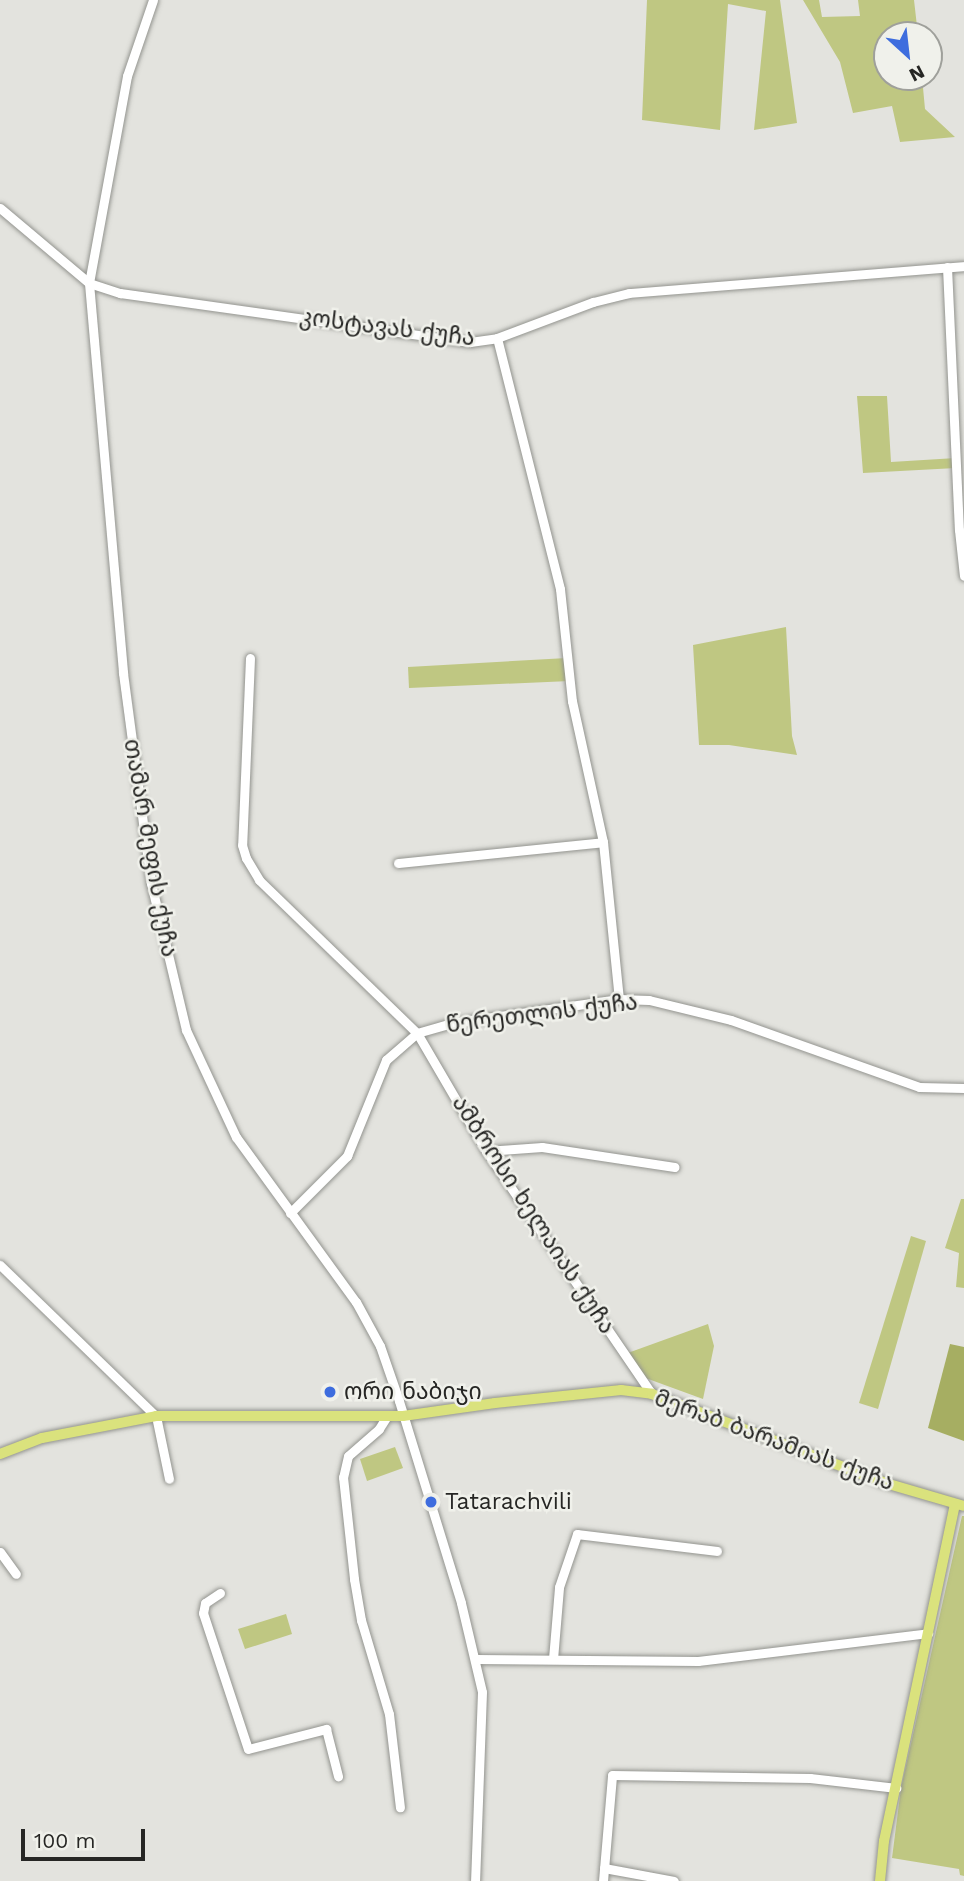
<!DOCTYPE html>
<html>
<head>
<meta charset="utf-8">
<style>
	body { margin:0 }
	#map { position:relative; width:964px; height:1881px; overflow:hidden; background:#e3e3de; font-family:"Work Sans","Noto Sans Georgian",sans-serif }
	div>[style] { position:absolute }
	.green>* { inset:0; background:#bfc782 }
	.forest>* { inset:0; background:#a6ae62 }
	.roads { filter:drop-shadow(0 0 2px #93948f) drop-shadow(0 0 2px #93948f) }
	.minor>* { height:9px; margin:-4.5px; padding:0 4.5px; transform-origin:4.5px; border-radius:4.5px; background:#fff }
	.major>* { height:10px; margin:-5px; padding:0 5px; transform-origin:5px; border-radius:5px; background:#dae27d }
	.dots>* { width:19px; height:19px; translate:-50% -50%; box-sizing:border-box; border:4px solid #f0f1eb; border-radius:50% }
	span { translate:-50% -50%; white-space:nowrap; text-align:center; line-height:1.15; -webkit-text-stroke:5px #f0f1eb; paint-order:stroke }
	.street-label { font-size:23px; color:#262624 }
	.poi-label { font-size:23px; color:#262624 }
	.left { translate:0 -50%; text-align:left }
	.north { position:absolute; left:873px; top:21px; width:70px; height:70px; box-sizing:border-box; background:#f0f1eb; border:2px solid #9fa09b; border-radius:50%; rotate:153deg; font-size:19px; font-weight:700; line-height:28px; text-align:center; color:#262624 }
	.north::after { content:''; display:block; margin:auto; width:24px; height:32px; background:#3e6dde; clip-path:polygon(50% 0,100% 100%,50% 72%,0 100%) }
	.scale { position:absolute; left:21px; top:1829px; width:124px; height:32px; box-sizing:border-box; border:4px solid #262624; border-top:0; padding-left:9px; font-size:21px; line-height:24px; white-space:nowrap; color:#262624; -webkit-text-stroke:5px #f0f1eb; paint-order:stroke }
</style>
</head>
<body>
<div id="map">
	<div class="green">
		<i style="clip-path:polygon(647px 0,780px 0,797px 123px,754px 130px,766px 11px,728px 4px,720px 130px,642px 120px)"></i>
		<i style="clip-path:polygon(803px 0,819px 0,822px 17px,860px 16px,858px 0,914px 0,918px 35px,887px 35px,887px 77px,922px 77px,925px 109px,955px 137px,900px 142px,892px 106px,853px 113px,840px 62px)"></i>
		<i style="clip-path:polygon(857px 396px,887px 396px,891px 462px,956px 458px,956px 468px,863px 473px)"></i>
		<i style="clip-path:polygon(786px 627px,792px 736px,797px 755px,729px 745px,699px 745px,693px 645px)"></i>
		<i style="clip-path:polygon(567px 658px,570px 681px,409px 688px,408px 667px)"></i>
		<i style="clip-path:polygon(961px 1199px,964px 1199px,964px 1288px,956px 1287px,959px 1253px,945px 1248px)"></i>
		<i style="clip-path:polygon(911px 1236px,926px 1241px,878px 1409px,859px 1403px)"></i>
		<i style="clip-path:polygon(708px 1324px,714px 1346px,703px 1399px,640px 1376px,625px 1354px)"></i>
		<i style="clip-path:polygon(395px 1447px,403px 1468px,367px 1481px,360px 1459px)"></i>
		<i style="clip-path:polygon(962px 1516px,964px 1516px,964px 1876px,960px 1875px,959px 1869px,892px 1858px,901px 1788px)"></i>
		<i style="clip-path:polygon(286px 1614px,292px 1634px,245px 1649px,238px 1629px)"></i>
	</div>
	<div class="forest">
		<i style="clip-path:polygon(950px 1344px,964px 1347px,964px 1441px,928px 1428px)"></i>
	</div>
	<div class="roads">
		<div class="minor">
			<i style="left:153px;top:0;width:80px;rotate:108.9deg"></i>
			<i style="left:127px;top:76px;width:210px;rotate:100.4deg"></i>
			<i style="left:89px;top:283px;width:391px;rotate:85deg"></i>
			<i style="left:123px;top:673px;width:212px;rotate:82.4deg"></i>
			<i style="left:151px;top:883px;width:151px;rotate:76.6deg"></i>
			<i style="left:186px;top:1030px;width:118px;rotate:65deg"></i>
			<i style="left:236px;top:1137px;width:204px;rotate:54deg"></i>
			<i style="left:356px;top:1302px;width:50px;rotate:61.4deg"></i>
			<i style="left:380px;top:1346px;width:58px;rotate:70.9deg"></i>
			<i style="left:399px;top:1401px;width:211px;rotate:72.9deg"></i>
			<i style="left:461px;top:1603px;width:91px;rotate:76.7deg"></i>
			<i style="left:482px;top:1692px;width:189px;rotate:92.1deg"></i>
			<i style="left:0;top:208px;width:116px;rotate:40.1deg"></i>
			<i style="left:89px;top:283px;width:33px;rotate:18deg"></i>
			<i style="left:120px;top:293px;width:353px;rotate:8deg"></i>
			<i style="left:470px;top:342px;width:27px;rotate:-8deg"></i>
			<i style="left:497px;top:338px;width:103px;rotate:-20.6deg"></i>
			<i style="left:593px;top:302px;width:37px;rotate:-14deg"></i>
			<i style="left:629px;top:293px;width:336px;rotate:-4.6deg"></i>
			<i style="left:947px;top:267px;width:263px;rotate:87.4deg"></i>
			<i style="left:959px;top:530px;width:46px;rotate:83.8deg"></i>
			<i style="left:497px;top:338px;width:259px;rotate:75.9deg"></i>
			<i style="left:560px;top:589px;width:113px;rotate:83.9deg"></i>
			<i style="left:572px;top:701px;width:144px;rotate:77.6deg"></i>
			<i style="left:603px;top:842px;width:158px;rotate:84.2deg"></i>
			<i style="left:250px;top:658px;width:187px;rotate:92.4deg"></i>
			<i style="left:242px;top:845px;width:14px;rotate:73deg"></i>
			<i style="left:246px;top:858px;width:26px;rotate:59deg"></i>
			<i style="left:259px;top:880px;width:220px;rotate:44.1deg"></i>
			<i style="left:417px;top:1033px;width:137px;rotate:59.7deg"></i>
			<i style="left:486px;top:1151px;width:294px;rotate:55.7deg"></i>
			<i style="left:398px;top:863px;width:206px;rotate:-5.8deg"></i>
			<i style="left:486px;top:1151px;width:56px;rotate:-4.1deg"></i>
			<i style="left:542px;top:1147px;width:134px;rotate:8.6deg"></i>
			<i style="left:290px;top:1213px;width:81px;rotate:-45deg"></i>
			<i style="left:347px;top:1156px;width:104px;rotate:-67.9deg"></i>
			<i style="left:386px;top:1060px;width:41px;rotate:-41.1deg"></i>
			<i style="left:417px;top:1033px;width:35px;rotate:-16deg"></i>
			<i style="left:451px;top:1023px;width:170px;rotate:-8.1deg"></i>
			<i style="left:619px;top:999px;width:30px;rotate:2deg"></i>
			<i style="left:649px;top:1000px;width:84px;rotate:13.7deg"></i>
			<i style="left:731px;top:1020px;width:200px;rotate:19.6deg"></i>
			<i style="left:919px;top:1087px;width:45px;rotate:1.3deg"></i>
			<i style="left:0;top:1265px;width:217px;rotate:44.1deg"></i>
			<i style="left:156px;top:1416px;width:64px;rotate:78.3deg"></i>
			<i style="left:387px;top:1416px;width:15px;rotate:122deg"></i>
			<i style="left:379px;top:1429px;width:41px;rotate:138.9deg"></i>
			<i style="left:348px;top:1456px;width:22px;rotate:103deg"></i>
			<i style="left:343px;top:1477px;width:103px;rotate:83.8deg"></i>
			<i style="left:354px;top:1579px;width:42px;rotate:80.3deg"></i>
			<i style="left:361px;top:1620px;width:98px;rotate:73.4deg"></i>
			<i style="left:389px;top:1714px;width:94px;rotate:83.3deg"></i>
			<i style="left:0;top:1552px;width:27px;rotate:54deg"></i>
			<i style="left:220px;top:1593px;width:18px;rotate:146deg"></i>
			<i style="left:205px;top:1603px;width:10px;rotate:101deg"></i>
			<i style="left:203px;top:1613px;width:143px;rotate:71.7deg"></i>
			<i style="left:248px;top:1749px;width:81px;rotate:-14.4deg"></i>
			<i style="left:326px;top:1729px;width:49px;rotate:75.7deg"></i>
			<i style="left:476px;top:1659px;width:222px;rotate:0.5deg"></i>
			<i style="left:698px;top:1661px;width:232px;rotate:-6.9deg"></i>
			<i style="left:553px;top:1659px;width:72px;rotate:-85.2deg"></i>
			<i style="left:559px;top:1587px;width:56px;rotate:-71.2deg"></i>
			<i style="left:577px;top:1534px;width:141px;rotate:6.9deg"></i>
			<i style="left:604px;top:1868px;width:71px;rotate:10.5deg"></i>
			<i style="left:603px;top:1881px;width:106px;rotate:-85.1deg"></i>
			<i style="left:612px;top:1775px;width:198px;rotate:0.9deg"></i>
			<i style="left:810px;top:1778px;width:87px;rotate:6.6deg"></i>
		</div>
		<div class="major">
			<i style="left:0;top:1454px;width:45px;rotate:-20.9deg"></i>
			<i style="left:42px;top:1438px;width:116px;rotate:-10.9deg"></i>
			<i style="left:156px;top:1416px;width:247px"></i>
			<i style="left:403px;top:1416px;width:93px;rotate:-8deg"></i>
			<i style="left:495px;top:1403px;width:127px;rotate:-5.9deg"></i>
			<i style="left:621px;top:1390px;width:31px;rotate:7deg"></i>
			<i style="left:652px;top:1394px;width:246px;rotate:20.9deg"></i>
			<i style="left:882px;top:1482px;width:85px;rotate:16.3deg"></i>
			<i style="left:880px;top:1881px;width:40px;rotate:-84.3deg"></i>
			<i style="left:884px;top:1841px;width:344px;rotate:-78.1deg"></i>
		</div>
	</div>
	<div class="dots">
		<i style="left:330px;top:1392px;background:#3e6dde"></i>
		<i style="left:431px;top:1502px;background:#3e6dde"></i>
	</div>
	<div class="street-label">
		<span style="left:387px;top:328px;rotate:7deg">კოსტავას ქუჩა</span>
		<span style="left:150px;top:848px;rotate:80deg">თამარ მეფის ქუჩა</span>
		<span style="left:542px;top:1014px;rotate:-7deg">წერეთლის ქუჩა</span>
		<span style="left:533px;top:1215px;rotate:57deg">ამბროსი ხელაიას ქუჩა</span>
		<span style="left:774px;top:1441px;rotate:20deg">მერაბ ბარამიას ქუჩა</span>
	</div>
	<div class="poi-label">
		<span class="left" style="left:344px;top:1392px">ორი ნაბიჯი</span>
		<span class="left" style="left:445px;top:1502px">Tatarachvili</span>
	</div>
	<div class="north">N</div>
	<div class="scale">100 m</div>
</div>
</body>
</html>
